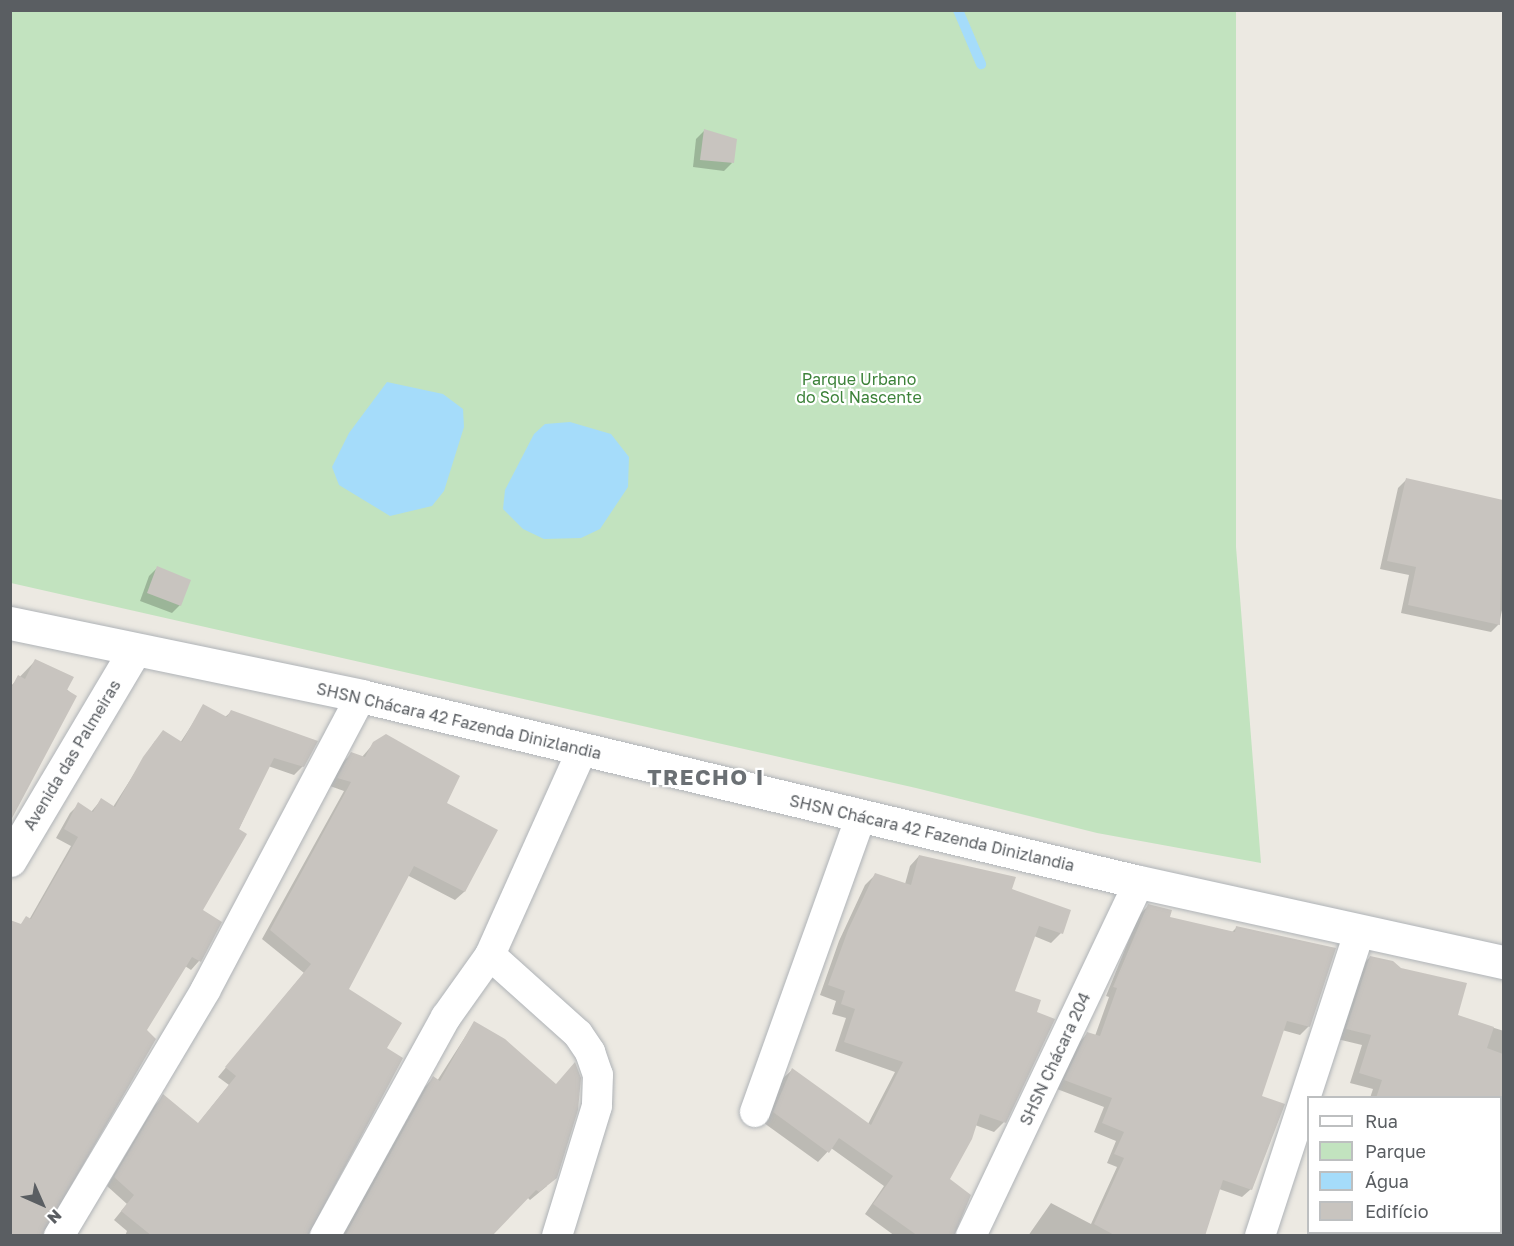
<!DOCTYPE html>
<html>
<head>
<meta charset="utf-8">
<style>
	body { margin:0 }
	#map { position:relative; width:1514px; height:1246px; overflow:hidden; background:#ece9e2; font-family:"Golos Text",sans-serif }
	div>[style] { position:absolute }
	.green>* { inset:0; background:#c2e3bf }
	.water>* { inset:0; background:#a5dcfa }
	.shadow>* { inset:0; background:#0003 }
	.stream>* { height:10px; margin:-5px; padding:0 5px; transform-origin:5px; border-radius:5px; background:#a5dcfa }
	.building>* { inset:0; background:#c8c4bf }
	.roads { filter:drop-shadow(0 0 2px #afb3b7) drop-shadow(0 0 2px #afb3b7) }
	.minor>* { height:30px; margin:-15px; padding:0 15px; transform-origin:15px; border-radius:15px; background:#fff }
	.tertiary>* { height:33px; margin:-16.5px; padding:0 16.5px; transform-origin:16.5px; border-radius:16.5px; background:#fff }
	span { translate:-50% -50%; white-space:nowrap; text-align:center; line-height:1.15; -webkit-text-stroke:4.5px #fff; paint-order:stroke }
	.park-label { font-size:16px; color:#3c8239 }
	.street-label { font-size:16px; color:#5a5e62 }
	.district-label { font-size:22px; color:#6b7074; font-weight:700; letter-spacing:1.5px }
	.frame { position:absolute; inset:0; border:12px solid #5a5e62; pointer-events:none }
	.legend { position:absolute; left:1307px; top:1096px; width:195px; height:138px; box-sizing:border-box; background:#fff; border:2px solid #bdbfc0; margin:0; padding:8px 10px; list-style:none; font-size:18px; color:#5a5e62 }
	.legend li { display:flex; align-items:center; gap:12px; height:30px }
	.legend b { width:30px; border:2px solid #bdbfc0 }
	.north { position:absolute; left:12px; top:1174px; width:60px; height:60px; -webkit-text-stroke:4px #fff; paint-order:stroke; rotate:135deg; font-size:16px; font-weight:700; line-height:24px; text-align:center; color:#5a5e62 }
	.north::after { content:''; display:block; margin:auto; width:21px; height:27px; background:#5a5e62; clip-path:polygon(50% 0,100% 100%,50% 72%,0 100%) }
</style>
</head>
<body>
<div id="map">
	<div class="green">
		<i style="clip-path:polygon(11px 11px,1236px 11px,1236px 547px,1261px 863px,1097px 833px,916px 788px,11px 583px)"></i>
	</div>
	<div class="water">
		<i style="clip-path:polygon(387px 382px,443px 394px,463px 409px,464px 427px,444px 491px,432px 506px,390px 516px,339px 485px,332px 467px,349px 433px)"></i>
		<i style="clip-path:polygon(570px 422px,611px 434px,629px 457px,628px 487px,600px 529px,581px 538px,544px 539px,523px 529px,503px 509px,505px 490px,534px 434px,545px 424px)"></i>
	</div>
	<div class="shadow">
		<i style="clip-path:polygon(704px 131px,732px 163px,724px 171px,693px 167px,696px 139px)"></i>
		<i style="clip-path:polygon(1406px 480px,1504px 502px,1504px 601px,1499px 624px,1491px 632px,1401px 613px,1409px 575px,1380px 569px,1398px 488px)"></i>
		<i style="clip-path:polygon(157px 568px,180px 605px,172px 613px,140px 601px,149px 576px)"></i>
		<i style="clip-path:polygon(36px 660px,75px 697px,10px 817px,10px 687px)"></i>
		<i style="clip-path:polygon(204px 706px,225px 717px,231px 712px,303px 766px,294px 775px,268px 766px,201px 911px,220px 922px,199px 961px,191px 970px,185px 966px,146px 1030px,19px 925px,29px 920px,71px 846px,56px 838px,70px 813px,79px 804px,91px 812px,101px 800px,113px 807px,155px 741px,180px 743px)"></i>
		<i style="clip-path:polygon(374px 743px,444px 803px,496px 831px,464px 892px,455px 900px,407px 875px,347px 989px,385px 1049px,307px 1236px,125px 1236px,127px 1231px,114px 1220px,127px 1204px,107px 1186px,155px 1105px,164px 1096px,197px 1125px,229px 1085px,218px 1077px,304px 973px,262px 939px,344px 791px,330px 786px,343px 762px,351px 754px,362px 757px)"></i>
		<i style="clip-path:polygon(919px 856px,1010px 890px,1061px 933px,1051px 943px,1034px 936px,1013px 992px,1004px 1122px,994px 1132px,975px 1125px,948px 1180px,954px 1236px,895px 1236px,865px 1214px,884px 1186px,831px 1148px,818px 1162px,764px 1123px,782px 1079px,792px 1070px,868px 1124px,895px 1072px,835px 1051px,846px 1018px,832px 1014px,836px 1001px,820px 995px,839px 941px,865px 885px,875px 875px,905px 884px,910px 866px)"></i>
		<i style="clip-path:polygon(1148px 906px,1168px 918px,1232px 932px,1237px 927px,1309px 1026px,1300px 1035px,1282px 1030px,1260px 1097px,1251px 1189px,1242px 1197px,1219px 1189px,1204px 1233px,1209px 1236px,1028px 1236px,1051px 1203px,1091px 1224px,1117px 1167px,1107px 1163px,1116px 1141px,1094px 1132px,1104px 1107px,1057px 1089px,1078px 1043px,1087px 1034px,1095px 1036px,1109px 997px,1106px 996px,1139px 915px)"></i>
		<i style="clip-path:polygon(1370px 957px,1456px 1016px,1504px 1031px,1504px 1236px,1355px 1236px,1500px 1232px,1500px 1098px,1370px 1098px,1373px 1089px,1350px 1083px,1362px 1045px,1337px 1039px,1360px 967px)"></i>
		<i style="clip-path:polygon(474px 1023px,547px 1186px,530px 1200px,527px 1197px,490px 1236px,342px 1236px,425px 1087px,433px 1078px,437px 1081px)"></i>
	</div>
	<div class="stream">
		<i style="left:958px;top:10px;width:59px;rotate:66.9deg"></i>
	</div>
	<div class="building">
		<i style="clip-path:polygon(704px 129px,737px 139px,734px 163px,700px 160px)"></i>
		<i style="clip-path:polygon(1406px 478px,1503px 500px,1500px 625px,1408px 605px,1416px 567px,1387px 561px)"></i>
		<i style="clip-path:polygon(157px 566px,191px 580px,181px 606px,147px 593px)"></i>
		<i style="clip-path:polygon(35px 659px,74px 677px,67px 690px,77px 696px,10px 822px,10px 690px,18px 675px,25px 679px)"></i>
		<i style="clip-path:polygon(203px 704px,227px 717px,231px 710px,318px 741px,304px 767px,274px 758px,239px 829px,247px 834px,203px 910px,222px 922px,201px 962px,192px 957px,147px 1030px,156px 1039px,42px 1236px,10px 1236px,10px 920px,21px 924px,26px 916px,31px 919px,78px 837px,64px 829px,78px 802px,93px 812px,101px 798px,115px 807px,143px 757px,163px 730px,182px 742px)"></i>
		<i style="clip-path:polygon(386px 734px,460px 776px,447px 803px,498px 830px,465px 892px,414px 866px,349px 989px,402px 1023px,387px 1048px,403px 1058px,308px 1236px,152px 1236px,121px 1211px,134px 1195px,114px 1177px,163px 1094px,198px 1123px,236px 1076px,225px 1067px,311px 964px,270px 930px,351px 782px,337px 778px,351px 752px,365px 757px,373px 742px)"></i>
		<i style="clip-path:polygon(919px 855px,1016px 877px,1012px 889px,1071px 910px,1063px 934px,1039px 926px,1015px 991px,1041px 1000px,1037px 1012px,1055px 1019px,1006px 1123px,980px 1114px,972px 1139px,950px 1179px,971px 1195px,954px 1236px,918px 1236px,873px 1204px,893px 1176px,839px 1138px,829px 1153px,773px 1112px,792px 1068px,871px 1125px,903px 1062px,844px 1042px,855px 1009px,841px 1004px,845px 991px,828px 985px,848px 930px,875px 873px,911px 885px)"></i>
		<i style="clip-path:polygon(1148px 904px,1172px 910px,1170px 917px,1235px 932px,1236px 926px,1336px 948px,1310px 1027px,1287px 1021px,1262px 1096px,1285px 1104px,1252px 1190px,1223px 1180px,1205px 1236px,1116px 1236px,1094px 1224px,1124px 1158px,1114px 1154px,1124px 1132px,1102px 1123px,1112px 1098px,1064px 1080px,1087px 1032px,1100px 1036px,1117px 988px,1113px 987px)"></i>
		<i style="clip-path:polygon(1370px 956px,1393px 961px,1401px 968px,1467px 983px,1458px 1015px,1494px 1027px,1487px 1048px,1503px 1054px,1503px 1098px,1376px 1098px,1382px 1080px,1359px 1073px,1371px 1035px,1346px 1029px)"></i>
		<i style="clip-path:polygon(474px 1021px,505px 1039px,556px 1084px,575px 1062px,581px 1078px,578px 1110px,557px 1178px,539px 1192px,536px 1190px,492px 1236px,345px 1236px,433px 1076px,440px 1081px)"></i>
	</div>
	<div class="roads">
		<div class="minor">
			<i style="left:490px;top:955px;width:118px;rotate:41.9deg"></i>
			<i style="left:578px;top:1034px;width:22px;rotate:56deg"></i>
			<i style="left:590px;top:1052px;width:24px;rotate:71deg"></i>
			<i style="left:598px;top:1075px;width:31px;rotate:92deg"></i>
			<i style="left:597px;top:1106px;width:136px;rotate:107.1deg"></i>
			<i style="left:755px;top:1112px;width:314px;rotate:-70.3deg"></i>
			<i style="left:59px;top:1236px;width:287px;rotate:-59.2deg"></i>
			<i style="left:206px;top:989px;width:331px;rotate:-62.1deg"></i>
			<i style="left:325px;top:1236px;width:250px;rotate:-61.1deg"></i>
			<i style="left:446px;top:1017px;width:76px;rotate:-54.6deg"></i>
			<i style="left:490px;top:955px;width:225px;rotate:-65.8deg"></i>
			<i style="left:971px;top:1236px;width:392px;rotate:-64.6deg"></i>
			<i style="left:1260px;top:1236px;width:319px;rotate:-71.9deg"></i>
		</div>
		<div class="tertiary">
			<i style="left:10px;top:623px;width:359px;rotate:11.7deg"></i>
			<i style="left:361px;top:696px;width:800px;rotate:13.45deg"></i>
			<i style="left:1139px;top:882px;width:374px;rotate:12.4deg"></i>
			<i style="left:10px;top:860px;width:243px;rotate:-59.3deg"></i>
		</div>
	</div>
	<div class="park-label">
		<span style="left:859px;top:388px">Parque Urbano<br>do Sol Nascente</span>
	</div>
	<div class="street-label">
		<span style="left:459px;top:721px;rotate:13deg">SHSN Chácara 42 Fazenda Dinizlandia</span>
		<span style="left:72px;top:755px;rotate:-59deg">Avenida das Palmeiras</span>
		<span style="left:932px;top:833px;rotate:13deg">SHSN Chácara 42 Fazenda Dinizlandia</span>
		<span style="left:1055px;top:1059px;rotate:-65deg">SHSN Chácara 204</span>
	</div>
	<div class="district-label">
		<span style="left:706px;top:777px">TRECHO I</span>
	</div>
	<div class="frame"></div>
	<ul class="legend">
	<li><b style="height:8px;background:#fff"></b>Rua</li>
	<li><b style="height:16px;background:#c2e3bf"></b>Parque</li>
	<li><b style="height:16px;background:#a5dcfa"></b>Água</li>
	<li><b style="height:16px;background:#c8c4bf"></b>Edifício</li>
	</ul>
	<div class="north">N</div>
</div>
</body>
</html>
